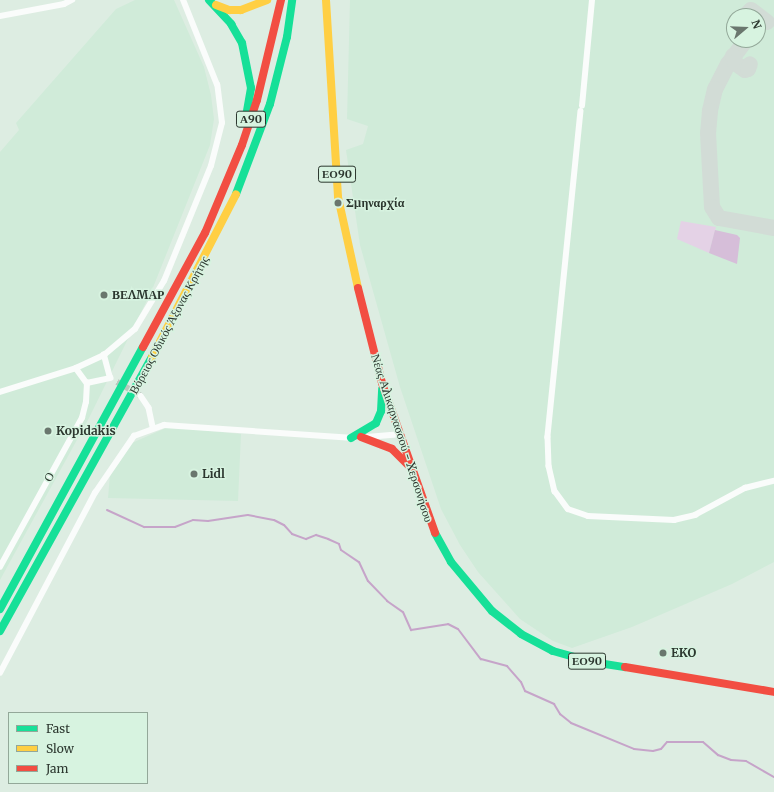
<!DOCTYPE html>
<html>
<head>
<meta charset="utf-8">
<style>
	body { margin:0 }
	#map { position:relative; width:774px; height:792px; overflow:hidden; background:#ddede2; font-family:Merriweather,serif }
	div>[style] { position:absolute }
	.built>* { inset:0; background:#d0ebd9 }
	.green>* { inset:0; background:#e4d2e6 }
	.forest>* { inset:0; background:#d6bed9 }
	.stream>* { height:2px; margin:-1px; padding:0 1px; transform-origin:1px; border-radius:1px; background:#c6a4c9 }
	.taxiway>* { height:16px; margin:-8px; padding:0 8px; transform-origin:8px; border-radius:8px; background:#d2dcd6 }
	.street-tunnel>* { height:5.5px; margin-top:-2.75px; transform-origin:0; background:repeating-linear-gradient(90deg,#bac9be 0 5.5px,transparent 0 8.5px) }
	.street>* { height:5.5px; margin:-2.75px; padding:0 2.75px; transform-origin:2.75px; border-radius:2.75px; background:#fafcfb }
	.fast>* { height:8px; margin:-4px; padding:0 4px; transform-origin:4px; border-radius:4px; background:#16e098 }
	.slow>* { height:8px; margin:-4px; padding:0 4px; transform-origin:4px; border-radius:4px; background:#ffcf43 }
	.jam>* { height:8px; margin:-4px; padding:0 4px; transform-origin:4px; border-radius:4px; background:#f24e42 }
	.dots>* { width:11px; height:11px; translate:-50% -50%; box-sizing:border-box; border:2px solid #d7f3e0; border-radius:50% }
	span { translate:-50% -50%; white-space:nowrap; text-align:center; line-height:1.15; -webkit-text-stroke:3px #d7f3e0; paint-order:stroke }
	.shield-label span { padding:1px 3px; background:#d7f3e0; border:1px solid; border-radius:3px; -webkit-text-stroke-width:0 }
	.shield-label { font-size:11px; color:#2c372f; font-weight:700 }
	.poi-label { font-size:12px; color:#2c372f; font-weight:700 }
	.left { translate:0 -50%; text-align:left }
	.street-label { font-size:12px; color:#2c372f }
	.legend { position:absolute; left:8px; top:712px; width:140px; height:72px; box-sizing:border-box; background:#d7f3e0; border:1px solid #93a899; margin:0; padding:5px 7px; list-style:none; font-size:12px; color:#2c372f }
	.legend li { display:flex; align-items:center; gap:8px; height:20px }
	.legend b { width:20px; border:1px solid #93a899 }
	.north { position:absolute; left:726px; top:8px; width:40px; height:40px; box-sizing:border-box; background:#d7f3e0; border:1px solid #93a899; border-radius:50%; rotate:71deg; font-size:11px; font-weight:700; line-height:16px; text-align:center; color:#2c372f }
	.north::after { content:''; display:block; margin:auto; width:14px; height:18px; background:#6a776e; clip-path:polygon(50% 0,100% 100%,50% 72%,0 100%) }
</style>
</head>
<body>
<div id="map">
	<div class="built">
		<i style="clip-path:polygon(135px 0,174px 0,204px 67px,211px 95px,214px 119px,210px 145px,152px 290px,89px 418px,0 580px,0 152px,19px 130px,16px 123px,116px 9px)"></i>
		<i style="clip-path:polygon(evenodd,350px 0,774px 0,774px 562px,732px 584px,632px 627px,572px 648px,553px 641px,520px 619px,478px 572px,460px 545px,441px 509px,400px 387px,360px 245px,346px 150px,363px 144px,368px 126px,347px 119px,350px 0,734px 16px,758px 16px,758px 40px,734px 40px,734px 16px)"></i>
		<i style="clip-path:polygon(168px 427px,241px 434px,238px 501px,108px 498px,110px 475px,132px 443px)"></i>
	</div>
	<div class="green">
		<i style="clip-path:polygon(681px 221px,716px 227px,709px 253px,677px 239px)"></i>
	</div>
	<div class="forest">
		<i style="clip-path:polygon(715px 230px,737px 235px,740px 238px,737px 264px,709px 253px)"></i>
	</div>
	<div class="stream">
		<i style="left:107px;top:510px;width:41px;rotate:24.7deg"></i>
		<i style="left:144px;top:527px;width:31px"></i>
		<i style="left:175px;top:527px;width:19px;rotate:-21deg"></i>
		<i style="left:193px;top:520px;width:15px;rotate:4deg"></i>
		<i style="left:208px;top:521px;width:40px;rotate:-8.5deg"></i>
		<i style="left:248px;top:515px;width:26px;rotate:11deg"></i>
		<i style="left:274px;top:520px;width:11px;rotate:27deg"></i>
		<i style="left:284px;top:525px;width:12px;rotate:48deg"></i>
		<i style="left:292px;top:534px;width:15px;rotate:20deg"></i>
		<i style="left:306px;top:539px;width:11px;rotate:-22deg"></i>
		<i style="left:316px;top:535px;width:13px;rotate:18deg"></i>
		<i style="left:328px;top:539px;width:12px;rotate:24deg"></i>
		<i style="left:339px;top:544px;width:6px;rotate:72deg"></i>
		<i style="left:341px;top:550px;width:22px;rotate:34deg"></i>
		<i style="left:359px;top:562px;width:21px;rotate:65deg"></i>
		<i style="left:368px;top:581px;width:28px;rotate:46deg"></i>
		<i style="left:387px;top:601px;width:19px;rotate:35deg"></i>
		<i style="left:403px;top:612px;width:20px;rotate:66deg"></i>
		<i style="left:411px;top:630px;width:37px;rotate:-9deg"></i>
		<i style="left:448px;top:624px;width:11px;rotate:27deg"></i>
		<i style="left:458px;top:629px;width:38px;rotate:53deg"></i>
		<i style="left:481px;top:659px;width:27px;rotate:15deg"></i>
		<i style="left:507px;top:666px;width:21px;rotate:49deg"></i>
		<i style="left:521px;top:682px;width:10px;rotate:66deg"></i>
		<i style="left:525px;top:691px;width:32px;rotate:24deg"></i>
		<i style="left:554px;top:704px;width:12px;rotate:59deg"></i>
		<i style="left:560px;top:714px;width:14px;rotate:39deg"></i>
		<i style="left:571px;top:723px;width:68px;rotate:22.4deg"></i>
		<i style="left:634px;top:749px;width:19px;rotate:6deg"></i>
		<i style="left:653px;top:751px;width:8px;rotate:-14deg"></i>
		<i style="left:661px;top:749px;width:9px;rotate:-49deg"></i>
		<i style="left:667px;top:742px;width:36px"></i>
		<i style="left:703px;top:742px;width:20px;rotate:41deg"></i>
		<i style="left:718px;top:755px;width:14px;rotate:21deg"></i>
		<i style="left:731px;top:760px;width:15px;rotate:4deg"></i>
		<i style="left:746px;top:761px;width:32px;rotate:30deg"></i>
	</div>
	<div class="taxiway">
		<i style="left:745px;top:16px;width:8px;rotate:-45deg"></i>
		<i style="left:751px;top:10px;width:20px;rotate:37deg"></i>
		<i style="left:746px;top:40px;width:30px;rotate:127deg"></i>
		<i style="left:728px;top:64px;width:28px;rotate:117deg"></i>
		<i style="left:715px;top:89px;width:23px;rotate:103deg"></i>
		<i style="left:710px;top:111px;width:22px;rotate:95deg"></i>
		<i style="left:708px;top:133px;width:74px;rotate:86.9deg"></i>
		<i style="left:712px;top:207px;width:13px;rotate:58deg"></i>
		<i style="left:719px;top:218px;width:56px;rotate:10.3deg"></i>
		<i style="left:733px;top:56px;width:7px;rotate:74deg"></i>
		<i style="left:735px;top:63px;width:12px;rotate:35deg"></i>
		<i style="left:745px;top:70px;width:3px;rotate:-18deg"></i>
		<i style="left:748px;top:69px;width:5px;rotate:-68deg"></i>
	</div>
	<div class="street-tunnel">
		<i style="left:117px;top:382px;width:28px;rotate:30deg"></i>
	</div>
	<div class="street">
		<i style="left:0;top:16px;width:65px;rotate:-10.6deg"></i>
		<i style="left:64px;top:4px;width:9px;rotate:-27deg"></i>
		<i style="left:582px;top:106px;width:106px;rotate:-84.6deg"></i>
		<i style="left:581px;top:111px;width:328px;rotate:95.8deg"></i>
		<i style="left:548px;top:437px;width:29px;rotate:88deg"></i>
		<i style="left:549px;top:466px;width:26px;rotate:77deg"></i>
		<i style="left:555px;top:491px;width:22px;rotate:54deg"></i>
		<i style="left:568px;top:509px;width:21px;rotate:19deg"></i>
		<i style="left:588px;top:516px;width:86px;rotate:2.7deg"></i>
		<i style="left:674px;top:520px;width:22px;rotate:-13deg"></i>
		<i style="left:695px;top:515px;width:57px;rotate:-28.4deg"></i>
		<i style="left:745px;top:488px;width:30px;rotate:-14deg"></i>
		<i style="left:76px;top:368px;width:19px;rotate:54deg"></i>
		<i style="left:87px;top:383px;width:24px;rotate:-12deg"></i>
		<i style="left:110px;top:378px;width:24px;rotate:-105deg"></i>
		<i style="left:0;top:392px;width:80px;rotate:-17.5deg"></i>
		<i style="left:76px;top:368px;width:31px;rotate:-25deg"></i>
		<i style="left:104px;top:355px;width:40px;rotate:-40deg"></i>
		<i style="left:135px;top:329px;width:56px;rotate:-58.9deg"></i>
		<i style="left:164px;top:281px;width:124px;rotate:-67.8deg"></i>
		<i style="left:211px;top:166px;width:44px;rotate:-75.7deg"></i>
		<i style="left:222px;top:123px;width:38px;rotate:-97deg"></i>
		<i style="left:217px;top:85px;width:92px;rotate:-111.8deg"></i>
		<i style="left:141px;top:396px;width:14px;rotate:56deg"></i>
		<i style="left:149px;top:408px;width:19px;rotate:78deg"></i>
		<i style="left:367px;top:437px;width:32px;rotate:-5deg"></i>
		<i style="left:0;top:567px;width:170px;rotate:-61.2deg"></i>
		<i style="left:82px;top:418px;width:16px;rotate:-76deg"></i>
		<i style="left:86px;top:402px;width:19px;rotate:-87deg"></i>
		<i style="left:0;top:673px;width:204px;rotate:-62.2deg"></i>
		<i style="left:95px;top:493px;width:69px;rotate:-55.6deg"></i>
		<i style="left:134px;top:436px;width:32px;rotate:-20deg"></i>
		<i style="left:164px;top:425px;width:190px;rotate:3.9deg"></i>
	</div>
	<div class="fast">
		<i style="left:209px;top:0;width:33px;rotate:47deg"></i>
		<i style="left:231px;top:24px;width:22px;rotate:60deg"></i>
		<i style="left:242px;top:43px;width:46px;rotate:78.7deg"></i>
		<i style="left:251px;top:88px;width:27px;rotate:100deg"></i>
		<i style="left:236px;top:194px;width:96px;rotate:-69.3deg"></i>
		<i style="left:270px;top:104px;width:69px;rotate:-75.8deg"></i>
		<i style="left:287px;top:37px;width:37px;rotate:-82deg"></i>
		<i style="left:351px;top:438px;width:29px;rotate:-31deg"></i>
		<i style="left:376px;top:423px;width:13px;rotate:-67deg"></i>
		<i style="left:381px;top:411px;width:22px;rotate:-87deg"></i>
		<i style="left:435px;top:533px;width:33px;rotate:61deg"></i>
		<i style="left:451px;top:562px;width:64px;rotate:50.1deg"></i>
		<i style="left:492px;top:611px;width:37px;rotate:38deg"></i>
		<i style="left:521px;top:634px;width:36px;rotate:28deg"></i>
		<i style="left:553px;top:651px;width:41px;rotate:15.8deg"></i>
		<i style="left:592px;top:662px;width:33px;rotate:9deg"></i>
		<i style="left:0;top:609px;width:298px;rotate:-61.4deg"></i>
		<i style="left:0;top:631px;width:313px;rotate:-61deg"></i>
	</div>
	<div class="slow">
		<i style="left:326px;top:0;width:197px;rotate:86.5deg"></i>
		<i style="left:338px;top:197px;width:93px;rotate:77.6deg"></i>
		<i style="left:216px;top:5px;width:14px;rotate:21deg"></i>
		<i style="left:229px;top:10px;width:12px"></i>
		<i style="left:241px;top:10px;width:28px;rotate:-21deg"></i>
		<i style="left:152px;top:357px;width:183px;rotate:-62.7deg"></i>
	</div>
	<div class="jam">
		<i style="left:358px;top:288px;width:98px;rotate:75.8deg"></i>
		<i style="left:382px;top:383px;width:159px;rotate:70.5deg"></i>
		<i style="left:143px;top:347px;width:130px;rotate:-61.5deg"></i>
		<i style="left:205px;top:233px;width:95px;rotate:-67.2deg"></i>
		<i style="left:242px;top:145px;width:47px;rotate:-71.6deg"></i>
		<i style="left:257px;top:100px;width:103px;rotate:-76.5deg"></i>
		<i style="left:361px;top:437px;width:33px;rotate:21deg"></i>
		<i style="left:392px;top:449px;width:23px;rotate:45deg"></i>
		<i style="left:625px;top:667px;width:151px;rotate:9.5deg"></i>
	</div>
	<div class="dots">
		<i style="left:338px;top:203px;background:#6a776e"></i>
		<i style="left:104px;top:295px;background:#6a776e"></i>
		<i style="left:48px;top:431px;background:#6a776e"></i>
		<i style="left:194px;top:474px;background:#6a776e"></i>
		<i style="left:663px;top:653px;background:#6a776e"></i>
	</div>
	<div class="shield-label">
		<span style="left:251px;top:119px">Α90</span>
		<span style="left:337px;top:174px">ΕΟ90</span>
		<span style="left:587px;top:661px">ΕΟ90</span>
	</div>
	<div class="poi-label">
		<span class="left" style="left:346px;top:203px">Σμηναρχία</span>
		<span class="left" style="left:112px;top:295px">ΒΕΛΜΑΡ</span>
		<span class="left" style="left:56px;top:431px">Kopidakis</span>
		<span class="left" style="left:202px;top:474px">Lidl</span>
		<span class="left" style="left:671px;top:653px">EKO</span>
	</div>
	<div class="street-label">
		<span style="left:169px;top:325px;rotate:-62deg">Βόρειος Οδικός Άξονας Κρήτης</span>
		<span style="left:402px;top:438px;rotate:72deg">Νέας Αλικαρνασσού - Χερσονήσου</span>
		<span style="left:49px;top:477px;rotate:-61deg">Ο</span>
	</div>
	<ul class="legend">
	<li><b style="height:5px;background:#16e098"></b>Fast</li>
	<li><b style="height:5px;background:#ffcf43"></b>Slow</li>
	<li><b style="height:5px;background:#f24e42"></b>Jam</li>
	</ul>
	<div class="north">N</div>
</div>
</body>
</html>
